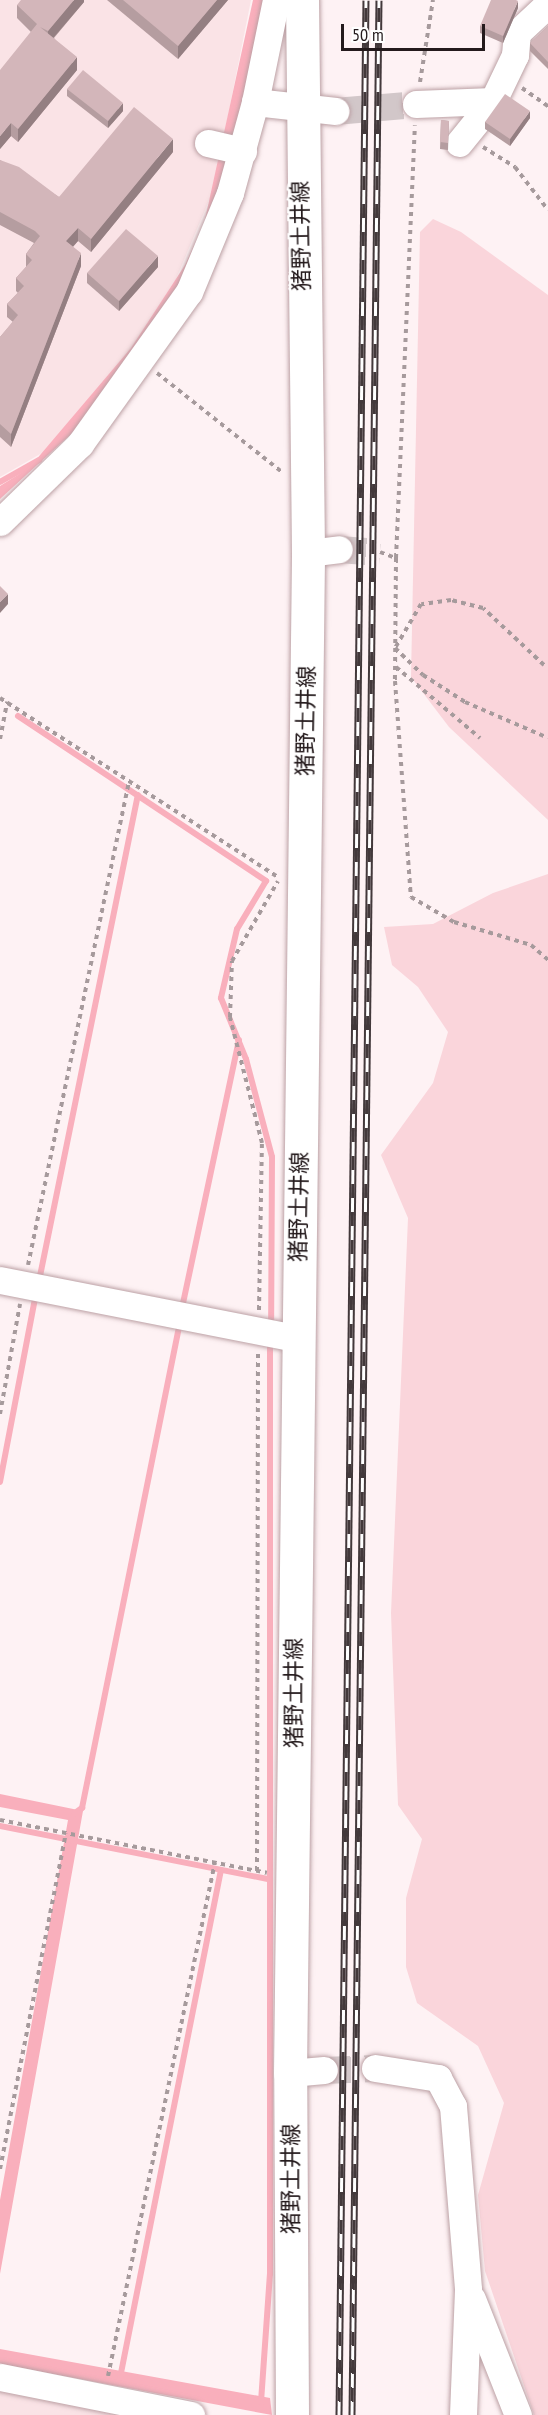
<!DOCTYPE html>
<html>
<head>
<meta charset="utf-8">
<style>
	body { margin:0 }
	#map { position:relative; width:548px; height:2415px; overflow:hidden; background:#fef2f4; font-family:"PT Sans Narrow","Noto Sans JP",sans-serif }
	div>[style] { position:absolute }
	.built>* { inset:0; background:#fae3e6 }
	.green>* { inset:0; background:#fad5db }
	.water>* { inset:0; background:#f9afbc }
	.stream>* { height:6px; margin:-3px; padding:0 3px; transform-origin:3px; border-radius:3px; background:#f9afbc }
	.minor-tunnel>* { height:27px; margin-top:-13.5px; transform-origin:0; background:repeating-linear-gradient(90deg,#d2c7c9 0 27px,transparent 0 41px) }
	.path>* { height:4px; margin-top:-2px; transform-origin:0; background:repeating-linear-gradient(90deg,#a69a9c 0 4.5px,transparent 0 9px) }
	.roads { filter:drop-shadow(0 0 2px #bca1a5) drop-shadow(0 0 2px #bca1a5) }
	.minor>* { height:27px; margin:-13.5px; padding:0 13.5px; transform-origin:13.5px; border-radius:13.5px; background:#fff }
	.major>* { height:33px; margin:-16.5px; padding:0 16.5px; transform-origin:16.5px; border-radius:16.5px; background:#fff }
	.rail>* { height:7px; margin-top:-3.5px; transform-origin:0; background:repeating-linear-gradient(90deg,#fff 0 14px,#43393b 0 28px); box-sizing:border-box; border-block:2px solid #43393b }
	.wall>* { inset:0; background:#b59da0 }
	.shaded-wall>* { inset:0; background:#947f82 }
	.building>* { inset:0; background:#d3b6ba }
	span { translate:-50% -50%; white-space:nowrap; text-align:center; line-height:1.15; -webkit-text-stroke:4.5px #fff; paint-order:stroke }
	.street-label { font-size:22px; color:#241a1c }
	.scale { position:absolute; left:341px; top:24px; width:144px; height:27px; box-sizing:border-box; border:3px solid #241a1c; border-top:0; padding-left:8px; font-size:18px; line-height:21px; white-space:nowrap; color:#241a1c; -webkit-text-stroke:4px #fff; paint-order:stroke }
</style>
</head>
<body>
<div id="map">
	<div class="built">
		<i style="clip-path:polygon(0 0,251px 0,213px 191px,176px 279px,128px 353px,42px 453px,0 477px)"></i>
		<i style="clip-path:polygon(0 2389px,130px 2415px,0 2415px)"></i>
	</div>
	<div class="green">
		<i style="clip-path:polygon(433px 219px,461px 232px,548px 295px,548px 820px,449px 727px,411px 677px,420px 232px)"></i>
		<i style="clip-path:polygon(548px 874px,548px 2415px,534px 2415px,485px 2271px,478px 2195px,504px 2103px,478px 2046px,417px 2003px,406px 1967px,406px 1898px,422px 1839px,398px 1805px,391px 1613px,408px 1218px,381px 1155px,433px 1083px,448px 1032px,418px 987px,392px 965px,384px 927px,433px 924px,493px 893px)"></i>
	</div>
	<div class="water">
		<i style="clip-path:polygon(253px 0,271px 0,198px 263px,107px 401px,0 499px,0 486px,29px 468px,131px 348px,185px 265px,204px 224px)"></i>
		<i style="clip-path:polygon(0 1794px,83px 1811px,0 2274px,0 2200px,68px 1820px,0 1807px)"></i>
		<i style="clip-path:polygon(0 2349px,270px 2398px,272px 2415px,0 2364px)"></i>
	</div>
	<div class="stream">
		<i style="left:0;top:482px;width:45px;rotate:-29.4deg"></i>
		<i style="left:18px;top:716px;width:298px;rotate:33.6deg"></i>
		<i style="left:266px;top:881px;width:56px;rotate:121.1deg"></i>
		<i style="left:237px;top:929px;width:71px;rotate:103.1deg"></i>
		<i style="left:221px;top:998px;width:66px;rotate:67.7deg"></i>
		<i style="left:246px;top:1059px;width:101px;rotate:75.1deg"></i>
		<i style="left:272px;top:1157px;width:169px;rotate:90.3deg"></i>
		<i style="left:39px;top:1281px;width:496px;rotate:-78.5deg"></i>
		<i style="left:182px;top:1308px;width:274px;rotate:-78deg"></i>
		<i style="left:0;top:1482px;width:191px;rotate:-79.2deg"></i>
		<i style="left:75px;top:1813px;width:9px;rotate:-36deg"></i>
		<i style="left:82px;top:1808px;width:497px;rotate:-78.6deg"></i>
		<i style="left:0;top:1826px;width:273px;rotate:11.2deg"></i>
		<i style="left:120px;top:2378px;width:518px;rotate:-78.76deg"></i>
		<i style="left:261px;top:2402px;width:128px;rotate:-86deg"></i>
		<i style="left:270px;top:2274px;width:935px;rotate:-90deg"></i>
	</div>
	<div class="minor-tunnel">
		<i style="left:335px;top:111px;width:81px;rotate:-4.9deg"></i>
		<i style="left:339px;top:549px;width:41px;rotate:4.2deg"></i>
		<i style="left:324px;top:2070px;width:51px;rotate:-2.2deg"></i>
	</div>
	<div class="path">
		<i style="left:420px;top:82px;width:83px;rotate:-81deg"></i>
		<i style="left:522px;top:88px;width:32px;rotate:35deg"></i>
		<i style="left:483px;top:147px;width:38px;rotate:32deg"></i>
		<i style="left:515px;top:167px;width:54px;rotate:52.5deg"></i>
		<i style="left:157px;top:373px;width:161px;rotate:38.4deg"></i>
		<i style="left:380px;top:552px;width:17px;rotate:21deg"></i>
		<i style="left:396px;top:558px;width:123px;rotate:90.5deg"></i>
		<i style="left:395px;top:681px;width:217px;rotate:85.8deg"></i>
		<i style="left:411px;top:897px;width:50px;rotate:30.2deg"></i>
		<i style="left:454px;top:922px;width:80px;rotate:16.6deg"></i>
		<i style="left:531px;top:945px;width:23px;rotate:41deg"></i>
		<i style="left:396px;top:558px;width:433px;rotate:-87.5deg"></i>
		<i style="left:544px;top:665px;width:83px;rotate:-136.9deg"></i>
		<i style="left:483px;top:608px;width:33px;rotate:-166deg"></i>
		<i style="left:451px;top:600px;width:30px;rotate:172deg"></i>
		<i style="left:421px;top:604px;width:51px;rotate:120.6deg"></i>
		<i style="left:395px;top:648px;width:39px;rotate:44deg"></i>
		<i style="left:423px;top:675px;width:50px;rotate:32.7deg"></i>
		<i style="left:465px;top:702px;width:90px;rotate:23.4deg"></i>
		<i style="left:396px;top:667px;width:110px;rotate:40.2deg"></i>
		<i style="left:0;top:698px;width:331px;rotate:32.8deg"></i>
		<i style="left:0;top:739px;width:38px;rotate:-79deg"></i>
		<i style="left:28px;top:1265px;width:494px;rotate:-78.2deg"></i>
		<i style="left:259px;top:1310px;width:167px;rotate:-89deg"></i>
		<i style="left:262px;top:1143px;width:130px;rotate:-104.3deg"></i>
		<i style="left:230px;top:1017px;width:56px;rotate:-88deg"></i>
		<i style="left:232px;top:961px;width:92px;rotate:-60.1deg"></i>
		<i style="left:0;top:1414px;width:112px;rotate:-79.7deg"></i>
		<i style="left:0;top:1820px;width:272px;rotate:11.2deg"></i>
		<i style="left:257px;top:1871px;width:517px;rotate:-89.89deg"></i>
		<i style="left:0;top:2169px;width:342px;rotate:-78.9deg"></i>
		<i style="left:108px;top:2376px;width:525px;rotate:-78.24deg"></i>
	</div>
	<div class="roads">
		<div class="minor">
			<i style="left:255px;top:102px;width:104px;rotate:-78.4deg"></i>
			<i style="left:416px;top:104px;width:77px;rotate:-2.2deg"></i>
			<i style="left:493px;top:101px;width:51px;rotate:-64.4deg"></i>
			<i style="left:515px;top:55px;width:22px;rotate:-85deg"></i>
			<i style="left:517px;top:33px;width:42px;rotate:-43.1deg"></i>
			<i style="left:208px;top:143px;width:36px;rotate:13deg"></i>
			<i style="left:459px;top:143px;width:54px;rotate:-51deg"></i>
			<i style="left:0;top:522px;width:112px;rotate:-44.3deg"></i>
			<i style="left:80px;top:444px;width:187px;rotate:-54.4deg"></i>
			<i style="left:189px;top:292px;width:107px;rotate:-67.5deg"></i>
			<i style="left:230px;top:193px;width:94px;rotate:-74.6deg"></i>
			<i style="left:255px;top:102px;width:81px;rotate:6.4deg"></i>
			<i style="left:308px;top:553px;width:31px;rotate:-7deg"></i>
			<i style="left:0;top:1280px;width:303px;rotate:11.1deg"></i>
			<i style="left:375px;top:2068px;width:64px;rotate:9deg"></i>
			<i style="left:438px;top:2078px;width:32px;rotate:62deg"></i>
			<i style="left:453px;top:2106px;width:185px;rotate:85.3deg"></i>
			<i style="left:468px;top:2290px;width:125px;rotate:92.3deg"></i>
			<i style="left:290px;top:2073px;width:34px;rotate:-5deg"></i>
			<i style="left:472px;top:2299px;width:125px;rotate:68.4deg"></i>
			<i style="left:0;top:2377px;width:195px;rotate:11.3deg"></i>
		</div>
		<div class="major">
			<i style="left:292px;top:2415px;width:342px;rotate:-90.3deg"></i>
			<i style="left:290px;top:2073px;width:1520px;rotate:-89.32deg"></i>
			<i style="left:308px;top:553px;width:553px;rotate:-90.62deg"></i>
		</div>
	</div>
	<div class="rail">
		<i style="left:339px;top:2415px;width:2415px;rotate:-89.36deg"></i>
		<i style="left:352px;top:2415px;width:2415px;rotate:-89.36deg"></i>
	</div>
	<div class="wall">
		<i style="clip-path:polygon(84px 0,84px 2px,54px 38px,77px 70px,18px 142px,11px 136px,0 149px,31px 32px,17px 18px,17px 5px)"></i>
		<i style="clip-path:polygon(107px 0,228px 0,178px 59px)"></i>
		<i style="clip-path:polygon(518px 8px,503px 43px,480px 33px,480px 26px)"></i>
		<i style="clip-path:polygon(548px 26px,548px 69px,530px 51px,530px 43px)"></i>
		<i style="clip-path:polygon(67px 89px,123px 111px,108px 128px,67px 96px)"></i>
		<i style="clip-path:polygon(530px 118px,510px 146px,485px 129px,485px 122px)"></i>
		<i style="clip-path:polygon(441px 120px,449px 121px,448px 150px,440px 149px)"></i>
		<i style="clip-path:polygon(173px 152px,91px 252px,78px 241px,73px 247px,81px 266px,11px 447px,0 437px,0 337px,13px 322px,7px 317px,7px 304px,18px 293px,16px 291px,16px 278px,26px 267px,26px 254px,34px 243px,0 225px,0 160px,59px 197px)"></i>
		<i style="clip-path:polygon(158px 267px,119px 311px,87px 283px,87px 273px)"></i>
	</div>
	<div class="shaded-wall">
		<i style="clip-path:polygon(74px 0,84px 0,84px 2px,48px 44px,48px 31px)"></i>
		<i style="clip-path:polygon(217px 0,228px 0,178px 59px,178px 46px)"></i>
		<i style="clip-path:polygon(518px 1px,518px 8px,503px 43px,503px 36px)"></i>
		<i style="clip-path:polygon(77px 57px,77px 70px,18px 142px,18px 129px)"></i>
		<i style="clip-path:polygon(123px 103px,123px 111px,108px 128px,108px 121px)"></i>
		<i style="clip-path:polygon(530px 111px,530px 118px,510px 146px,510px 139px)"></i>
		<i style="clip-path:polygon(11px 123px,11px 136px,0 149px,0 136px)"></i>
		<i style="clip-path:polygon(173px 139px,173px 152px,91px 252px,91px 239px)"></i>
		<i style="clip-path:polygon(78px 228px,78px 241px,66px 254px,66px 241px)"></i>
		<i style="clip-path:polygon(81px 253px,81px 266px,11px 447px,11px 434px)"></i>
		<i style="clip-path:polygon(158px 256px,158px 267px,119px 311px,119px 301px)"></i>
		<i style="clip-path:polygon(8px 594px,8px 604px,0 613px,0 602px)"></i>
	</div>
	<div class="building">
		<i style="clip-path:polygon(21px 0,74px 0,48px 31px,40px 27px,77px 57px,18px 129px,11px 123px,0 136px,0 70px,37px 24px,17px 5px)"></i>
		<i style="clip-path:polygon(123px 0,217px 0,178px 46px)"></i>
		<i style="clip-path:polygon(491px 0,516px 0,518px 1px,503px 36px,480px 26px)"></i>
		<i style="clip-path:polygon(548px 26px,548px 62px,530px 43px)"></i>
		<i style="clip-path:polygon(83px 70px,123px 103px,108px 121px,67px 89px)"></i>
		<i style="clip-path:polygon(505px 94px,530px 111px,510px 139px,485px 122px)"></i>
		<i style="clip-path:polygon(134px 107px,173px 139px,91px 239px,78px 228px,66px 241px,81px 253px,11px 434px,0 424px,0 337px,18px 315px,7px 304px,24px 286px,16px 278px,32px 260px,26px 254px,40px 236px,35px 231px,0 212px,0 160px,19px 167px,59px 197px)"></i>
		<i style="clip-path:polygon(441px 120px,449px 121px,448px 143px,440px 142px)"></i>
		<i style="clip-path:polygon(126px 229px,158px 256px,119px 301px,87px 273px)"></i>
		<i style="clip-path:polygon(0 586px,8px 594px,0 602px)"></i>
	</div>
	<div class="street-label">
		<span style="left:301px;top:236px;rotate:-91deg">猪野土井線</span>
		<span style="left:306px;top:721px;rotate:-89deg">猪野土井線</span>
		<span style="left:299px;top:1207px;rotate:-89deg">猪野土井線</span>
		<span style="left:294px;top:1693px;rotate:-90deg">猪野土井線</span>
		<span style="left:291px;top:2179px;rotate:-90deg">猪野土井線</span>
	</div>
	<div class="scale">50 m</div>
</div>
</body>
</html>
